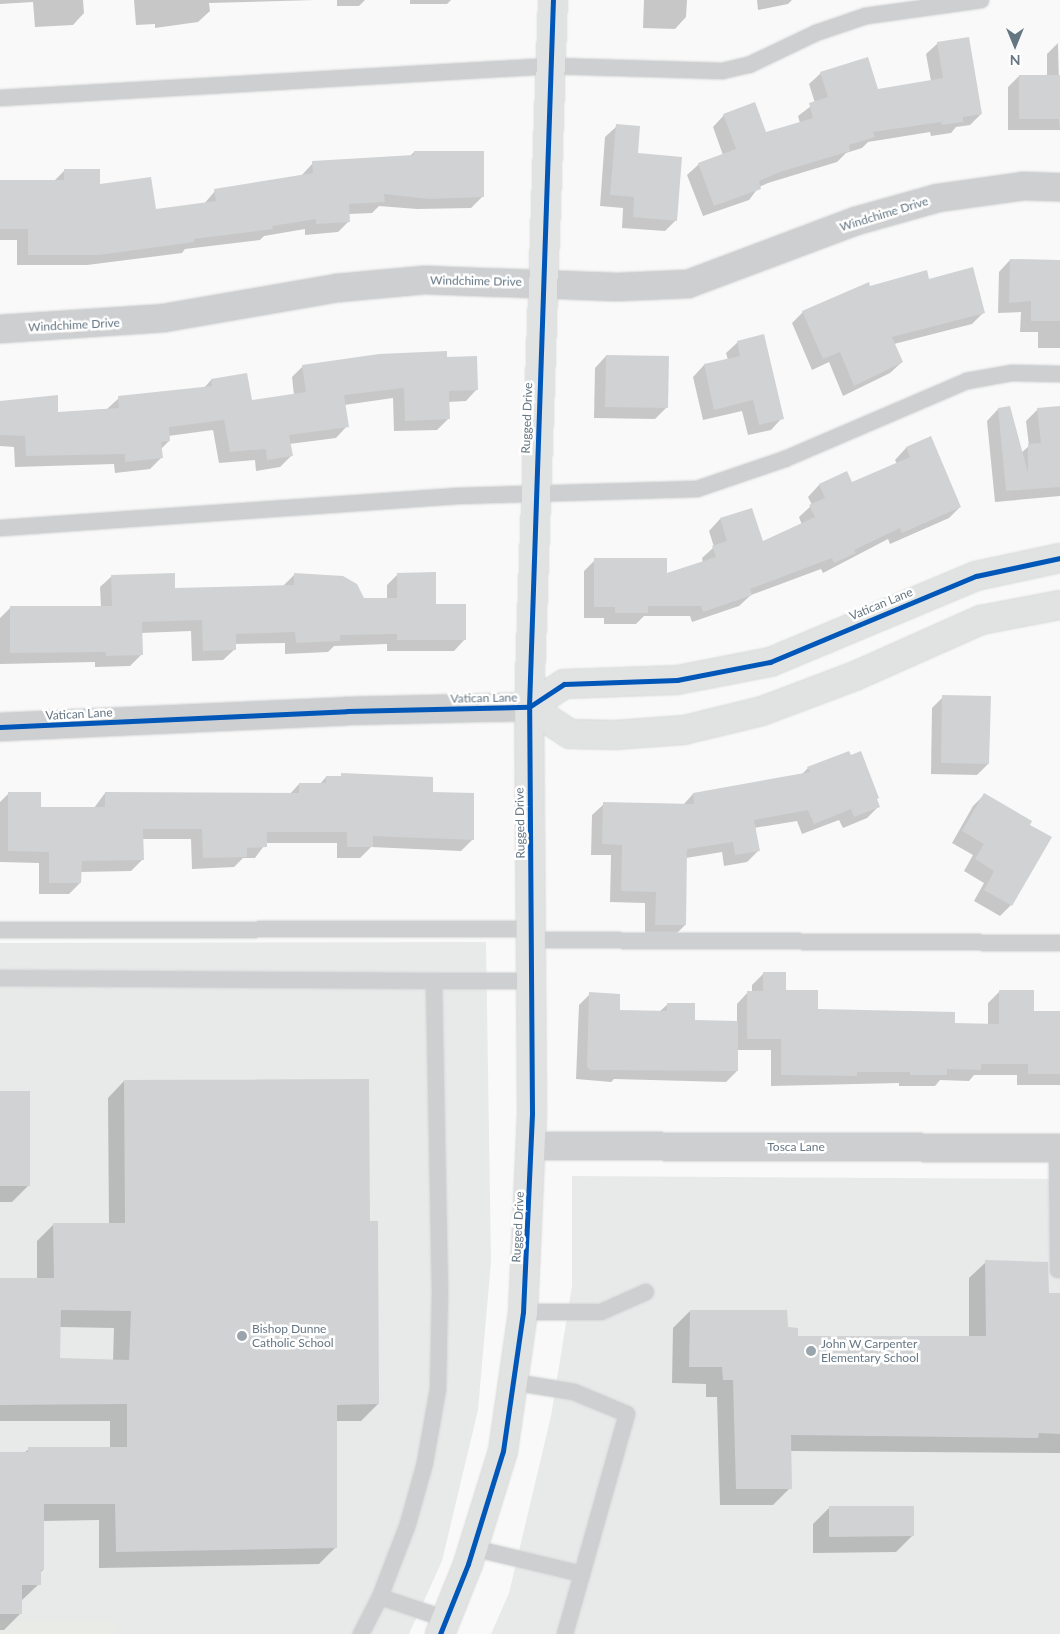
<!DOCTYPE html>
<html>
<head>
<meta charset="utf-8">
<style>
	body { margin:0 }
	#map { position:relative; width:1060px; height:1634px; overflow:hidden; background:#f9f9f9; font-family:Lato,sans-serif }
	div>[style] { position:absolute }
	.built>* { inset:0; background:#e8e9e9 }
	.green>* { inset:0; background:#e8ebe6 }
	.shadow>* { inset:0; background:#0003 }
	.building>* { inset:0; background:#d0d2d3 }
	.roads { filter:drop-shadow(0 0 1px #d5d6d7) drop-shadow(0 0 1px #d5d6d7) }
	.lane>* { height:16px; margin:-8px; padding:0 8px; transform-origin:8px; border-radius:8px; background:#cecfd0 }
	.street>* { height:28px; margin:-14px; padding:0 14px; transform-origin:14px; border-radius:14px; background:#cecfd0 }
	.secondary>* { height:28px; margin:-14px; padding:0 14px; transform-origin:14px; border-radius:14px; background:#e1e2e2 }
	.cycleway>* { height:5px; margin:-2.5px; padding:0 2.5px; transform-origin:2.5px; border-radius:2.5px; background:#0057b8 }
	.dots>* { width:14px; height:14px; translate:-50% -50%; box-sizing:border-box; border:2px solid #fff; border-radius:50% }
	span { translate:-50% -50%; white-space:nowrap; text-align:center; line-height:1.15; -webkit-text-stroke:5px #fff; paint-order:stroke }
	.street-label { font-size:12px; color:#657683 }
	.poi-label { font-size:12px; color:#657683 }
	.left { translate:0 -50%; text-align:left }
	.north { position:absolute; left:990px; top:20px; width:50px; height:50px; -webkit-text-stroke:4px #fff; paint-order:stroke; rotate:180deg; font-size:14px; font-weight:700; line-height:20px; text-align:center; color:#657683 }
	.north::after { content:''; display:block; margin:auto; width:18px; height:22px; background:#657683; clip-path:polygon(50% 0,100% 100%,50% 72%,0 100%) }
</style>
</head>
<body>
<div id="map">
	<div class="built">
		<i style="clip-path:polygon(486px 942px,491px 1262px,478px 1410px,442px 1561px,409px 1634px,0 1634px,0 943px)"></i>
		<i style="clip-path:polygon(572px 1176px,1060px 1179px,1060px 1634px,491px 1634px,509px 1593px,551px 1416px,572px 1286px)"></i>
	</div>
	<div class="green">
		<i style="clip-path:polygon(0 1622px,115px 1622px,115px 1634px,0 1634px)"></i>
	</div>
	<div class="shadow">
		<i style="clip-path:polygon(0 0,83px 0,84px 13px,73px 25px,35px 27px,33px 2px,0 4px)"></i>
		<i style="clip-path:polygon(134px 0,315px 0,209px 3px,210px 11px,198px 22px,155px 28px,155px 24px,136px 25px)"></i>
		<i style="clip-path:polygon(337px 0,365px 0,359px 6px,337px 6px)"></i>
		<i style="clip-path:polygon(410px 0,451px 0,447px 4px,410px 4px)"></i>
		<i style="clip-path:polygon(644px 0,687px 0,686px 17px,675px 29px,643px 28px)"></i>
		<i style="clip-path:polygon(757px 0,792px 0,788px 4px,758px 10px)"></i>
		<i style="clip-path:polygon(938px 43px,981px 114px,970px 125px,956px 127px,951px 133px,931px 136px,930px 132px,868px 142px,862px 148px,846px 153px,837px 162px,768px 183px,759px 187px,749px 200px,703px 216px,687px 175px,699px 164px,723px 155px,713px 127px,724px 115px,765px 134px,800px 123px,798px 116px,815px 103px,809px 84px,821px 73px,877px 90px,931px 81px,926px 54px)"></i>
		<i style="clip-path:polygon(1058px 43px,1060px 130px,1008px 130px,1008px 87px,1019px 76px,1047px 76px,1047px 54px)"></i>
		<i style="clip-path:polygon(617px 126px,676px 220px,665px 231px,622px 228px,623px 208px,600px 206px,605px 137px)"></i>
		<i style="clip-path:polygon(414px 152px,482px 197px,471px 208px,417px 209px,379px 206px,372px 213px,349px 214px,349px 221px,338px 232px,305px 235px,305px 229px,264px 236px,260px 240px,185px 249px,182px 253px,87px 265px,17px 265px,17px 240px,0 240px,0 181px,54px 181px,64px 171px,155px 210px,204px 204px,215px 191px,301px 176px,313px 163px,410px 156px)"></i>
		<i style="clip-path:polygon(1010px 260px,1060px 261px,1060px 348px,1038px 348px,1038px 332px,1020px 332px,1021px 312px,998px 313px,999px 272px)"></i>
		<i style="clip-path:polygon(928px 280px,984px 312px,972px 324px,894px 344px,902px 362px,890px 373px,843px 396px,829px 362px,812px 370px,792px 323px,803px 312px,870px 287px)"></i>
		<i style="clip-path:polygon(738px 342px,782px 418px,771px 430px,748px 435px,742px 411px,703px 420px,693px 377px,704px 365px,728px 360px,726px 353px)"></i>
		<i style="clip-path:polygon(606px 356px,667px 407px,655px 419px,594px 418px,595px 368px)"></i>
		<i style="clip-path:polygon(446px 358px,477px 389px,466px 401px,448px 402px,449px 418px,437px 430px,394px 431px,393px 398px,344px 405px,347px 426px,336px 438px,289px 444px,291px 456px,280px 467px,256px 471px,255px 460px,219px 463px,213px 430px,168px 436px,169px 441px,161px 449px,162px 457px,150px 469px,115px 473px,114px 464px,15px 467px,14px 447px,0 446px,0 402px,56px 396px,57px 413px,107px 409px,119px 398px,204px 388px,211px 380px,251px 401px,294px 395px,292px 377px,303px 366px)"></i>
		<i style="clip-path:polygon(1060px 407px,1060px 496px,995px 502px,987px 421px,998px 409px,1021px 453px,1029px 446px,1026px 421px,1038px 409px)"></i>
		<i style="clip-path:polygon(930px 438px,960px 507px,949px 518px,890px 544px,888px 539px,823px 573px,821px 569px,751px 595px,739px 606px,692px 622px,690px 616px,644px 616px,636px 624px,604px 624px,604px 618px,584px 618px,584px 571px,595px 560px,666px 575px,703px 563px,702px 558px,714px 547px,709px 531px,720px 519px,762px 542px,802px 525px,799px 517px,812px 505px,808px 497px,819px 485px,847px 473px,852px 483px,897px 464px,895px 460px,906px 448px)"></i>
		<i style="clip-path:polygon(398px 574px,435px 605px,465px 639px,454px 651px,387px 651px,387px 644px,334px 646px,328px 652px,285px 654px,285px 643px,235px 644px,235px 649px,223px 660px,192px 661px,191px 631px,141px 633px,141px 655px,130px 666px,95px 667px,95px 662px,0 664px,0 618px,11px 607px,101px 607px,100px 587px,112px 576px,174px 589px,283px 586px,294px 575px,363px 599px,387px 599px,387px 585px)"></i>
		<i style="clip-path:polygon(943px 697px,988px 764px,977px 775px,931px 774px,932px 708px)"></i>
		<i style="clip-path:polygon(808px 768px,876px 800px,878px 807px,867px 818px,843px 828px,839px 820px,802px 834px,797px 821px,754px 828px,758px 851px,747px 862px,724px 866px,722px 852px,686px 858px,685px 925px,674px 936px,645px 936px,645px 903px,610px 902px,611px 855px,591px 855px,592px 815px,604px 804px,683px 805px,693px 794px,801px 775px)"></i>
		<i style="clip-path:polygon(326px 777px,431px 793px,473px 839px,461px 851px,371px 847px,360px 858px,337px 858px,337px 843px,266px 843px,255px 858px,243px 858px,234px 867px,192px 869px,191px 839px,142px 839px,142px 860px,131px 871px,80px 872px,80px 883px,69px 894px,39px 894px,39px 863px,0 862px,0 802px,9px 793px,40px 808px,94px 808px,105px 793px,289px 795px,299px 784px,320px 784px)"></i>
		<i style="clip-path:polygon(984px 795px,1011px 905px,1000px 916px,974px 901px,984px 883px,964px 871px,973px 855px,952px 843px,973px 806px)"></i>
		<i style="clip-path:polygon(764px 973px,784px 991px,817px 1010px,954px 1024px,988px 1025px,988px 1003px,999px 992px,1033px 1012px,1060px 1034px,1060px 1085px,1017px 1085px,1017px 1075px,974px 1075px,969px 1081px,940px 1080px,935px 1086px,899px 1086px,899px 1083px,771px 1086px,771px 1050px,737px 1050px,737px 1071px,726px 1082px,614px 1079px,611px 1082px,576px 1079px,579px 1005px,590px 994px,618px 1011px,659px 1012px,668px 1004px,694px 1022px,737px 1022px,737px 1004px,748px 992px,752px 992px,752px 985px)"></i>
		<i style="clip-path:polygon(evenodd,124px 1081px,369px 1223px,378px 1404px,361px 1421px,336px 1421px,336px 1547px,319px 1564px,99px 1568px,99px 1520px,43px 1521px,43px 1570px,39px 1574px,39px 1584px,21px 1601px,21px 1613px,4px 1630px,0 1630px,0 1453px,24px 1453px,29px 1449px,110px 1448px,110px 1421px,0 1421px,0 1280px,37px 1279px,37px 1241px,54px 1224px,109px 1224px,108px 1098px,124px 1081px,60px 1327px,114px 1328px,113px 1361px,59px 1360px,60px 1327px)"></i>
		<i style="clip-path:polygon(0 1092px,29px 1185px,12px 1202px,0 1202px)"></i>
		<i style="clip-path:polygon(986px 1262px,1048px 1295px,1060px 1295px,1060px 1453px,790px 1451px,790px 1488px,773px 1505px,720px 1505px,717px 1397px,706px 1397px,706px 1384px,672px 1383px,673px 1328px,690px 1311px,786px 1328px,797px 1338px,969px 1338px,969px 1278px)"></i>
		<i style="clip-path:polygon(830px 1507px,913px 1535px,896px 1552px,813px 1553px,813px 1524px)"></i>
	</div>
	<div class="building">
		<i style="clip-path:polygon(969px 37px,982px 114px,963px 117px,963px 122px,942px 125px,941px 122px,873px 132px,875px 137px,849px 145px,850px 151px,780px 172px,759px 181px,761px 189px,714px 206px,698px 163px,736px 149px,723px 114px,755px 102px,766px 132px,813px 118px,809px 103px,828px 97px,820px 72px,868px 57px,878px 89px,943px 78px,937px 42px)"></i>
		<i style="clip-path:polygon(1019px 75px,1060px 75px,1060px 119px,1019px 119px)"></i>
		<i style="clip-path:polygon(616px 124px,640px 126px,638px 153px,682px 157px,677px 221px,633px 217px,634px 197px,610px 195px)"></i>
		<i style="clip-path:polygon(414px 151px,484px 151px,484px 197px,429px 199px,384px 194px,385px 202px,349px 204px,350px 222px,316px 224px,316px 219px,272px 226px,273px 229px,194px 239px,194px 242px,99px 255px,28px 255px,28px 229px,0 229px,0 180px,64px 180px,64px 169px,100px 169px,100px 184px,151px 177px,156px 209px,216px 201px,214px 189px,313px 173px,312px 161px,414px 155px)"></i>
		<i style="clip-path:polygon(1010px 259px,1060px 260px,1060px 321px,1031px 321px,1031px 301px,1009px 303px)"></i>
		<i style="clip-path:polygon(973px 267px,985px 313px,892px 337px,903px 362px,854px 386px,840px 352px,823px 359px,802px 311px,869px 282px,870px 286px,927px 270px,929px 279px)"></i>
		<i style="clip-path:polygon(764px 334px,784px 419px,759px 425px,753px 400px,714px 410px,704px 364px,740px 356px,737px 341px)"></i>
		<i style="clip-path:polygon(447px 351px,447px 357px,477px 356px,478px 390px,449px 391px,450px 419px,405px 421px,404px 388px,344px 395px,349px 427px,289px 435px,293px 456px,267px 460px,266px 449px,230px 452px,224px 420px,169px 427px,170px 441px,161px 442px,163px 458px,125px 462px,125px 454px,26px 456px,25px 436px,0 435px,0 401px,58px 395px,58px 412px,119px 408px,118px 396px,212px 386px,211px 379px,247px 373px,252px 400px,306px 392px,302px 365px,379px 354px)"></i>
		<i style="clip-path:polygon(606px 355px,669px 356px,668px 408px,605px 407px)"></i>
		<i style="clip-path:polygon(1010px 406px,1028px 473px,1028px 444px,1041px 443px,1037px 408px,1060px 406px,1060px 487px,1006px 491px,998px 408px)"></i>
		<i style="clip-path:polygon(931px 436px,961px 507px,902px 533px,900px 528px,854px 550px,856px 553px,834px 563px,832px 558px,750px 589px,752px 595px,703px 612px,701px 606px,648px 606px,648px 613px,615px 613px,615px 607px,594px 607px,594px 558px,667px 558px,667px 573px,716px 557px,712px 546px,727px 541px,720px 518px,752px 508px,763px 541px,815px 517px,809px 505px,825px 498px,819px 484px,847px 471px,852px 482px,910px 457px,906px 447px)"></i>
		<i style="clip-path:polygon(436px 572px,436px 604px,466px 604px,466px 640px,397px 640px,397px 634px,340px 635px,340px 641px,296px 643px,295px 632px,236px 634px,236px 650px,203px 651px,202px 620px,142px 622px,143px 655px,106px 656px,106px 652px,10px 653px,10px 606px,112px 606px,111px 575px,175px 573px,175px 588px,294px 585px,294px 573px,343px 576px,357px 584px,364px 598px,397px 598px,397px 573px)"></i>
		<i style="clip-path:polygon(942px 695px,991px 696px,989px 764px,941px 763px)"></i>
		<i style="clip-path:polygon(849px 751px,851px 755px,861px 751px,879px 798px,877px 799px,880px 807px,854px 817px,851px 809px,814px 824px,808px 810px,754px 820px,760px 851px,735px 855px,733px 842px,687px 849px,686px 925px,655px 925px,656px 892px,621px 891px,622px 845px,602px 844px,603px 802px,694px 804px,693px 793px,810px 772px,807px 767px)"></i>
		<i style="clip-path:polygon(341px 773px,433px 777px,433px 792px,474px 793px,474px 840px,373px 836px,373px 847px,347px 847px,347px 832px,267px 832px,267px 847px,247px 848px,247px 857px,203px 858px,202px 829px,143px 829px,144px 860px,82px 861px,81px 883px,49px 883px,49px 852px,8px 851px,8px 792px,41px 792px,41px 807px,105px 807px,105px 792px,299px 793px,299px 783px,326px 783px,326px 776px,341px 776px)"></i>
		<i style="clip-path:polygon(984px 793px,1032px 821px,1030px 825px,1052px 837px,1012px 906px,984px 890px,994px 871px,975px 859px,984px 844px,962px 831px)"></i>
		<i style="clip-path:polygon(763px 972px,786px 972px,786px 990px,818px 990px,818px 1009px,955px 1012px,955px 1023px,999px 1024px,999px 990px,1034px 990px,1034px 1011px,1060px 1011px,1060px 1074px,1028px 1074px,1028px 1064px,981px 1064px,981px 1070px,947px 1069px,947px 1075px,910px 1075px,910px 1072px,857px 1072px,857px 1076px,781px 1075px,781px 1039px,747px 1039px,747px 991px,763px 991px)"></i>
		<i style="clip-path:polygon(589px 992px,620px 994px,620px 1010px,667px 1011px,667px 1003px,695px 1003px,695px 1020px,738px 1021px,738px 1071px,591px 1070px,587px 1067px)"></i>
		<i style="clip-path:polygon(evenodd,369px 1079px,370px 1221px,378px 1221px,379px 1404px,337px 1405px,337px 1548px,116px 1552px,115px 1504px,44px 1504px,44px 1570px,41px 1570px,41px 1585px,22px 1585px,22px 1614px,0 1614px,0 1452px,28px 1452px,28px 1447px,127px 1447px,127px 1404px,0 1405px,0 1278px,54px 1278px,53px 1223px,125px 1223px,124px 1080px,369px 1079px,61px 1310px,131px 1311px,129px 1360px,60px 1358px,61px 1310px)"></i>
		<i style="clip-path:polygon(0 1091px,30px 1091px,30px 1186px,0 1186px)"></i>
		<i style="clip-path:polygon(985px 1260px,1048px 1262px,1049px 1293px,1060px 1293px,1060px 1434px,1039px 1433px,1038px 1438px,791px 1435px,792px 1489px,736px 1489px,733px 1380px,723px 1380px,722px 1367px,689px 1367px,690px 1310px,787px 1310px,788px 1327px,798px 1328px,798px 1336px,986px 1336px)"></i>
		<i style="clip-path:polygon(829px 1506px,914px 1506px,914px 1536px,829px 1537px)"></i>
	</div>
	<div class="roads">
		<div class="lane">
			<i style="left:0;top:98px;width:552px;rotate:-3.32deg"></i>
			<i style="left:551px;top:66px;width:171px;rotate:1.7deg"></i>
			<i style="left:722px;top:71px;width:28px;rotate:-13deg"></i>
			<i style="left:749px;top:65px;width:74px;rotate:-25.5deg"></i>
			<i style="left:816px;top:33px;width:53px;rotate:-18.8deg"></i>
			<i style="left:866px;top:16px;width:116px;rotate:-7.9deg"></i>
			<i style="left:0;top:528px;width:458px;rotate:-4deg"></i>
			<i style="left:457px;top:496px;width:240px;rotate:-1.7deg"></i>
			<i style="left:697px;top:489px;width:93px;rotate:-18.8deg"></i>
			<i style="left:785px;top:459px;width:198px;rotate:-23.2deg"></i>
			<i style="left:967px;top:381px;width:46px;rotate:-10.1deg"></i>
			<i style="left:1012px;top:373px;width:48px;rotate:1.2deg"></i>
			<i style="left:0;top:930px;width:531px;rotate:-0.11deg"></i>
			<i style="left:531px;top:940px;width:529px;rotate:0.32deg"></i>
			<i style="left:0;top:978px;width:434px;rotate:0.4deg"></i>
			<i style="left:434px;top:981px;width:310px;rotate:88.9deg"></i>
			<i style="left:440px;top:1291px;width:98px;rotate:91.2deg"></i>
			<i style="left:438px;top:1389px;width:75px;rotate:100deg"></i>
			<i style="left:425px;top:1463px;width:63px;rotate:105.6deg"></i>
			<i style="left:408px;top:1524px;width:78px;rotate:111deg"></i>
			<i style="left:380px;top:1597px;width:42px;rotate:117.2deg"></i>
			<i style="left:434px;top:981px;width:98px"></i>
			<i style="left:1057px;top:1147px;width:123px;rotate:89.5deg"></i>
			<i style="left:523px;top:1312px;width:78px"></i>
			<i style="left:601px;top:1312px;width:49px;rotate:-24deg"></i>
			<i style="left:513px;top:1382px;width:62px;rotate:9.3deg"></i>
			<i style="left:574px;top:1392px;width:57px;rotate:22.5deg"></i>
			<i style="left:627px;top:1414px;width:166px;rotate:105.7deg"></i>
			<i style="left:473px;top:1548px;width:112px;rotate:13.4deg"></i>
			<i style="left:582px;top:1574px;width:62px;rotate:105.8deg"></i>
			<i style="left:380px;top:1597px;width:70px;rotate:18.4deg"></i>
		</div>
		<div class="street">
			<i style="left:0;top:329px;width:164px;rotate:-3.8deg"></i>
			<i style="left:164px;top:318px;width:176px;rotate:-9.8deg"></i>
			<i style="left:337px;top:288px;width:88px;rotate:-5.2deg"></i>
			<i style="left:425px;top:280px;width:192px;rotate:2.1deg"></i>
			<i style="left:617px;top:287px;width:71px;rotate:-2.4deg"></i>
			<i style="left:688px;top:284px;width:179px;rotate:-20.6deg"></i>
			<i style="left:856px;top:221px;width:85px;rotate:-15.7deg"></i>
			<i style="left:938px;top:198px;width:86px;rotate:-8deg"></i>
			<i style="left:1023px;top:186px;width:37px;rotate:2deg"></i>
			<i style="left:0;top:727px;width:347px;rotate:-2.6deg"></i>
			<i style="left:347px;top:711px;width:182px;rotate:-1.3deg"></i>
			<i style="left:531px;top:1146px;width:529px;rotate:0.22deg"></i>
		</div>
		<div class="secondary">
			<i style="left:1060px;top:558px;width:86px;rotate:167.9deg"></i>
			<i style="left:976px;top:576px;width:223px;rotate:157.3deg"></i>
			<i style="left:770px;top:662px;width:95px;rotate:169deg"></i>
			<i style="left:677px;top:680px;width:113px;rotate:178deg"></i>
			<i style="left:564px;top:684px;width:42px;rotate:146.7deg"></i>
			<i style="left:529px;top:707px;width:49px;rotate:33.4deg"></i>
			<i style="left:570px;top:734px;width:45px;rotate:1.3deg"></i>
			<i style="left:615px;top:735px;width:69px;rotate:-4.1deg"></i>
			<i style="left:684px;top:730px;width:80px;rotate:-13.7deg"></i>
			<i style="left:762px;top:711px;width:99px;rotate:-20.6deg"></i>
			<i style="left:855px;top:676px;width:138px;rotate:-24deg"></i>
			<i style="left:981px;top:620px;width:80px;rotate:-10.8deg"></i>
			<i style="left:440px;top:1634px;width:75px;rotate:-68.2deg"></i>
			<i style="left:468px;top:1564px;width:118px;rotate:-72.8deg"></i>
			<i style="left:503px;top:1451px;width:140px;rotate:-81.8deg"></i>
			<i style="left:523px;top:1312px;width:199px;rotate:-87.4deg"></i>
			<i style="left:532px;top:1113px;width:406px;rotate:-90.4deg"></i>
			<i style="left:529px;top:707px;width:707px;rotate:-88.06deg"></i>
		</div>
	</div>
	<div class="cycleway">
		<i style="left:0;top:727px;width:347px;rotate:-2.6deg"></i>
		<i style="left:347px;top:711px;width:182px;rotate:-1.3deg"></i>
		<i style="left:529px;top:707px;width:42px;rotate:-33.3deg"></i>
		<i style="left:564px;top:684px;width:113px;rotate:-2deg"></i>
		<i style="left:677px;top:680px;width:95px;rotate:-11deg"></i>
		<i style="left:770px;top:662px;width:223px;rotate:-22.7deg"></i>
		<i style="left:976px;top:576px;width:86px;rotate:-12.1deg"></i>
		<i style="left:440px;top:1634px;width:75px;rotate:-68.2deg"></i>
		<i style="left:468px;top:1564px;width:118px;rotate:-72.8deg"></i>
		<i style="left:503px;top:1451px;width:140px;rotate:-81.8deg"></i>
		<i style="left:523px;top:1312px;width:199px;rotate:-87.4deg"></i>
		<i style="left:532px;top:1113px;width:406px;rotate:-90.4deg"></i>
		<i style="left:529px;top:707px;width:707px;rotate:-88.06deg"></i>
	</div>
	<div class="dots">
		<i style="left:242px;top:1336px;background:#99a4ac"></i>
		<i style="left:811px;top:1351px;background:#99a4ac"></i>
	</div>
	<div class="street-label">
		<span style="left:884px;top:214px;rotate:-17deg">Windchime Drive</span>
		<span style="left:476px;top:281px;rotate:1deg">Windchime Drive</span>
		<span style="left:74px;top:325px;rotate:-3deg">Windchime Drive</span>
		<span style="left:527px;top:418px;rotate:-88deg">Rugged Drive</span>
		<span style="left:881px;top:604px;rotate:-22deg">Vatican Lane</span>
		<span style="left:484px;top:698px;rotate:-1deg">Vatican Lane</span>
		<span style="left:79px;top:714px;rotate:-3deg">Vatican Lane</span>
		<span style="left:520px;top:823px;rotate:-91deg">Rugged Drive</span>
		<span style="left:796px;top:1147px">Tosca Lane</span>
		<span style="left:518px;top:1227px;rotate:-87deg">Rugged Drive</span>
	</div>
	<div class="poi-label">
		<span class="left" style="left:252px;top:1336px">Bishop Dunne<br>Catholic School</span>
		<span class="left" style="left:821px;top:1351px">John W Carpenter<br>Elementary School</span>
	</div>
	<div class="north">N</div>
</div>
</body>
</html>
